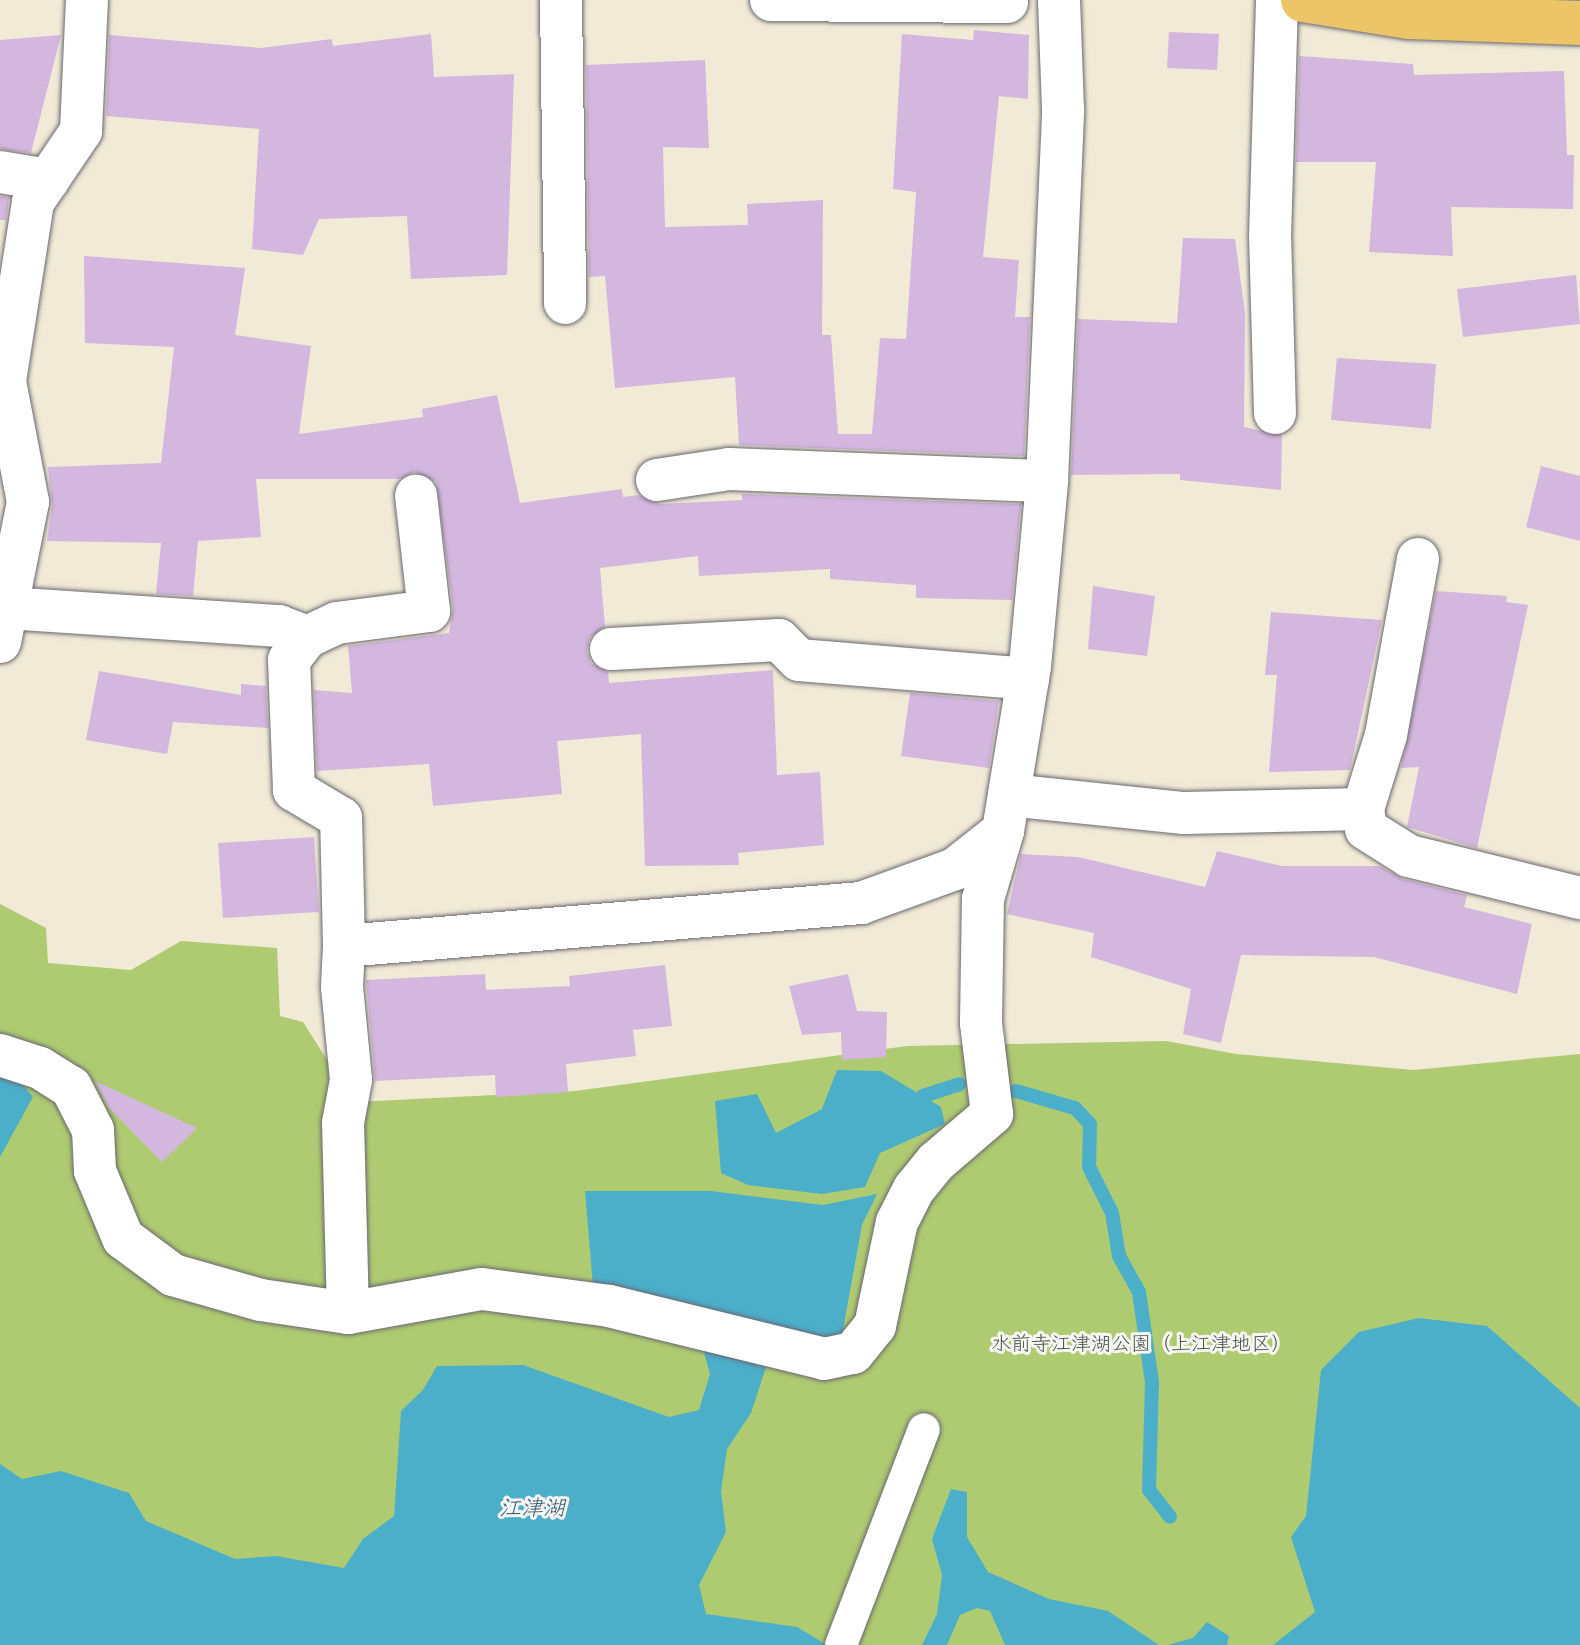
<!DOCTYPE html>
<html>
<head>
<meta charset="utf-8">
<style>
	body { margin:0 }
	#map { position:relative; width:1580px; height:1645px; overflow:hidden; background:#f0ead6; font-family:Pangolin,"Klee One",sans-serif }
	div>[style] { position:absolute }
	.green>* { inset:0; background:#afcb71 }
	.water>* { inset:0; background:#4bafca }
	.stream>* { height:14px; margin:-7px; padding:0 7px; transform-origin:7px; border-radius:7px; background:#4bafca }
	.building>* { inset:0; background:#d4b7de }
	.roads { filter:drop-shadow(0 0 2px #6a6871) drop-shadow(0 0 2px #6a6871) }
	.pedestrian>* { height:32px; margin:-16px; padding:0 16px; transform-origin:16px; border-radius:16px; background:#fff }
	.minor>* { height:42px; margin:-21px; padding:0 21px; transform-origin:21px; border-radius:21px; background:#fff }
	.primary>* { height:44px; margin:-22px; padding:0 22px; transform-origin:22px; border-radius:22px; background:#edc569 }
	span { translate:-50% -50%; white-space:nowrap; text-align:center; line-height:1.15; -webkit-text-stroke:6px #f6f6f2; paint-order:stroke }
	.park-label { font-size:20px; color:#4c554b }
	.water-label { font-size:22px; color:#325a74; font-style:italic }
</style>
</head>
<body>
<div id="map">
	<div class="green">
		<i style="clip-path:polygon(0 904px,46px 928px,48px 963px,131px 970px,181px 941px,277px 948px,280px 1016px,303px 1022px,354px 1102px,575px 1091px,907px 1046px,1166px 1041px,1236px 1054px,1413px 1070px,1580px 1054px,1580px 1645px,0 1645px)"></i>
	</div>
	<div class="water">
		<i style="clip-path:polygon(837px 1070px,881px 1071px,941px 1107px,945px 1124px,880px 1153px,865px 1187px,822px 1194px,748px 1185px,721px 1173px,715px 1101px,757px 1094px,776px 1133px,822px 1109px)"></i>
		<i style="clip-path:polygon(0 1072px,16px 1077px,33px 1097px,0 1157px)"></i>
		<i style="clip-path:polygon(585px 1191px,711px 1191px,823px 1205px,877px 1194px,862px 1225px,842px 1335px,770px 1355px,751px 1413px,727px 1449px,721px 1491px,726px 1532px,699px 1585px,706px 1614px,797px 1627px,827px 1645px,0 1645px,0 1464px,22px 1479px,61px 1471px,129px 1493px,146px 1521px,235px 1559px,276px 1556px,344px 1568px,363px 1539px,394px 1516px,401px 1411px,423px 1390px,437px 1366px,523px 1365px,669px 1417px,699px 1410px,710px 1374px,704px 1352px,718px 1317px,593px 1286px)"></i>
		<i style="clip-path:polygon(1419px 1318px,1487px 1326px,1580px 1408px,1580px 1645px,1273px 1645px,1315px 1612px,1291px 1537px,1306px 1516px,1321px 1370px,1359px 1332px)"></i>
		<i style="clip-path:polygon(951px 1489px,967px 1492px,967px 1537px,988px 1572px,1049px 1599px,1108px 1611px,1159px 1645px,1005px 1645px,990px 1611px,977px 1608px,960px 1615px,947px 1645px,922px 1645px,937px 1614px,942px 1575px,932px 1539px)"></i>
		<i style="clip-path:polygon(1207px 1622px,1229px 1636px,1227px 1645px,1168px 1645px,1193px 1638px)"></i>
	</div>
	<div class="stream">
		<i style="left:1016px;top:1091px;width:61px;rotate:16.1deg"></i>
		<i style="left:1075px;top:1108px;width:22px;rotate:47deg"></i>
		<i style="left:1090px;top:1124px;width:43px;rotate:91.3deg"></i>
		<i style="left:1089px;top:1167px;width:51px;rotate:63.4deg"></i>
		<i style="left:1112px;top:1213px;width:44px;rotate:80.8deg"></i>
		<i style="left:1119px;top:1256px;width:41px;rotate:60.9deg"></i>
		<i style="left:1139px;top:1292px;width:91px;rotate:81.8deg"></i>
		<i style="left:1152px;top:1382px;width:108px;rotate:91.6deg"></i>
		<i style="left:1149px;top:1490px;width:34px;rotate:52deg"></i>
		<i style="left:923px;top:1096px;width:38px;rotate:-18deg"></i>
	</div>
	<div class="building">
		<i style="clip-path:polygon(974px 30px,1029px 35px,1028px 99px,999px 96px,983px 257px,1019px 260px,1015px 317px,1030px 317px,1024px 456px,739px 445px,735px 377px,615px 388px,605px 276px,589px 277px,586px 65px,705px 60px,709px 148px,663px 147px,665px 227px,748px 225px,747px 204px,823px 200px,822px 335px,831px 335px,838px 434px,872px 434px,880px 338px,906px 339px,916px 192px,893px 189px,902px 34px,973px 40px)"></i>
		<i style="clip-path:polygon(1169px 32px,1219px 34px,1217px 70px,1167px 68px)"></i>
		<i style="clip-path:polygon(431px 34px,434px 77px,514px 74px,507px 275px,411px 279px,407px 216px,319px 219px,303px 255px,252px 249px,259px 129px,106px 116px,109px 35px,261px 48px,332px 39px,333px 46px)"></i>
		<i style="clip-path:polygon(61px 35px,31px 153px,0 149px,0 40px)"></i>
		<i style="clip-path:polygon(1299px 56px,1413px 64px,1414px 75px,1564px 71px,1567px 155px,1574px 155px,1573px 209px,1451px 207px,1453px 256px,1369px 252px,1376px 162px,1296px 162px)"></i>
		<i style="clip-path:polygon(0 196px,9px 198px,6px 220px,0 220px)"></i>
		<i style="clip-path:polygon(1183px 238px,1235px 239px,1245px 313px,1244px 427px,1282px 435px,1281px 490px,1180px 480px,1180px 474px,1071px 475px,1078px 319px,1177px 323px)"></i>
		<i style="clip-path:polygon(84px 256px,245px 268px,235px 335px,311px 346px,299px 434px,423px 417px,422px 409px,497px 395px,520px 503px,622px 489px,623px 497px,638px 495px,660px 504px,742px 500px,742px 494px,1021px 504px,1012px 600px,916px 598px,916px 585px,830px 579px,830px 569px,699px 576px,698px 556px,600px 568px,605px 627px,590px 637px,587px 651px,591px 663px,608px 672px,609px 683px,773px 670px,777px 775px,820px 772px,824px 845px,738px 853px,739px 865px,645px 866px,641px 734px,557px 741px,562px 794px,433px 806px,429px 764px,317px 771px,314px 690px,352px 693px,348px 646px,449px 633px,453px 608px,436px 482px,414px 472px,400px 479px,256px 479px,261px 537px,198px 541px,193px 596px,156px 594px,161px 543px,47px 541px,52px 506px,48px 467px,161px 463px,174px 347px,85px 343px)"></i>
		<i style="clip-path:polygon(1576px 275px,1580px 324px,1463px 337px,1457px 289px)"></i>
		<i style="clip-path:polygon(1337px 358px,1436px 364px,1431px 429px,1331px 420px)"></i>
		<i style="clip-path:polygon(1541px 466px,1580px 476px,1580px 541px,1526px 527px)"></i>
		<i style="clip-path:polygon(1093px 586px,1155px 596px,1147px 656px,1088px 649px)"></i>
		<i style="clip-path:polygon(1436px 591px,1507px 596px,1506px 602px,1528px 605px,1477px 848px,1407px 827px,1419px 767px,1401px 768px)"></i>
		<i style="clip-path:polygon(1271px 612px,1382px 620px,1350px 770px,1269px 772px,1277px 675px,1265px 675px)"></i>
		<i style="clip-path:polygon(99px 671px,241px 695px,241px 684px,266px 686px,268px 728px,173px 722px,167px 754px,86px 740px)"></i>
		<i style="clip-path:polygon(910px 693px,999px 701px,989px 768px,901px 756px)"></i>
		<i style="clip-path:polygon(314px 837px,319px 912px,223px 918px,218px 843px)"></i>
		<i style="clip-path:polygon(1217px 851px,1282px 866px,1380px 866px,1403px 879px,1467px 895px,1464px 907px,1532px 924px,1517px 994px,1374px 957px,1241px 955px,1221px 1043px,1183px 1034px,1191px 989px,1091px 957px,1094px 933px,1007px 914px,1021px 854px,1078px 857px,1205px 887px)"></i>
		<i style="clip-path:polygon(665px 965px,672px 1026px,633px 1030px,636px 1056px,566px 1064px,568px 1092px,496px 1097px,495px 1075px,375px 1081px,366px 980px,485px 974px,486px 990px,570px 986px,569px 976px)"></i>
		<i style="clip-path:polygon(848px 974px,857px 1011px,887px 1012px,886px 1057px,842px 1060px,841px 1032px,802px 1035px,789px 986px)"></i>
		<i style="clip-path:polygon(95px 1081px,197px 1128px,162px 1162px,109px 1108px)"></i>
	</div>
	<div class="roads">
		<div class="pedestrian">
			<i style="left:841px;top:1645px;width:231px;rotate:-69deg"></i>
		</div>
		<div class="minor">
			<i style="left:561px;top:0;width:303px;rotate:89.2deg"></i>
			<i style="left:771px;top:0;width:236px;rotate:0.5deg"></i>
			<i style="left:0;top:172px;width:49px;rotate:9.5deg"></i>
			<i style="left:1275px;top:413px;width:176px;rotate:-91.6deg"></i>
			<i style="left:1270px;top:237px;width:237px;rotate:-88.3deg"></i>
			<i style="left:657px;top:480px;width:73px;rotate:-8.7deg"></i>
			<i style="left:729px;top:469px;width:318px;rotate:2.2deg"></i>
			<i style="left:1418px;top:559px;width:179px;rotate:100.3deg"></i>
			<i style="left:1386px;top:735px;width:77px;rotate:107.3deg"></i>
			<i style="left:1363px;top:809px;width:20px;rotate:81deg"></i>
			<i style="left:1366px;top:829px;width:51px;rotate:32.1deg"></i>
			<i style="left:1409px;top:856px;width:176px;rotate:13.8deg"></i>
			<i style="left:7px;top:608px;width:273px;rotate:3.8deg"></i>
			<i style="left:279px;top:626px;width:30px;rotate:21deg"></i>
			<i style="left:0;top:642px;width:143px;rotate:-78.7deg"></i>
			<i style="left:28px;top:502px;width:123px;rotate:-100.8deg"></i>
			<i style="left:5px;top:381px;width:181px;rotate:-81.1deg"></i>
			<i style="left:33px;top:202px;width:86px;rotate:-55.9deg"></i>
			<i style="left:81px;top:131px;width:131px;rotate:-87.4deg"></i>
			<i style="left:611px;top:649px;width:168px;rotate:-3.1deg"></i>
			<i style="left:779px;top:640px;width:28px;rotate:45deg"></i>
			<i style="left:799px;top:660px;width:230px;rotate:4.7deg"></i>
			<i style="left:1009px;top:795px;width:176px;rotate:5.9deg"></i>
			<i style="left:1184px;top:813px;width:179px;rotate:-1.3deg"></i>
			<i style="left:344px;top:946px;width:128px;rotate:-91.3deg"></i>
			<i style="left:341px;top:818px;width:55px;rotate:-149.2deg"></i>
			<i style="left:294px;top:790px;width:130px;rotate:-92.2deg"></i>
			<i style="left:289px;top:660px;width:29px;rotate:-52deg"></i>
			<i style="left:307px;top:637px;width:33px;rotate:-25deg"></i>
			<i style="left:337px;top:623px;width:93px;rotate:-7.4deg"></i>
			<i style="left:429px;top:611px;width:116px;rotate:-96.4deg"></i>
			<i style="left:0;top:1055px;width:42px;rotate:18deg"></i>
			<i style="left:40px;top:1068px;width:36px;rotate:32deg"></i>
			<i style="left:71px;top:1087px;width:48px;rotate:62.9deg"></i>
			<i style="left:93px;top:1130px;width:41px;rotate:87.2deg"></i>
			<i style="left:95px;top:1171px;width:73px;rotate:67.3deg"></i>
			<i style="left:123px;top:1238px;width:62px;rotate:36.5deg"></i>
			<i style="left:173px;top:1275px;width:91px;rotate:15.9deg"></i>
			<i style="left:261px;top:1300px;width:88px;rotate:8.5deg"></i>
			<i style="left:348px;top:1313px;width:136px;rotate:-10.2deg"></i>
			<i style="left:482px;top:1289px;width:128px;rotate:7.6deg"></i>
			<i style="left:609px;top:1306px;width:221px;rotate:13.8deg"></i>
			<i style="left:824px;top:1359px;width:30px;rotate:-12deg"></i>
			<i style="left:853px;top:1353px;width:35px;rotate:-51deg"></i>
			<i style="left:875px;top:1326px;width:106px;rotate:-78.1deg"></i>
			<i style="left:897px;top:1222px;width:37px;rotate:-63deg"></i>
			<i style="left:914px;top:1189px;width:35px;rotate:-51deg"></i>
			<i style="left:936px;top:1162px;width:74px;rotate:-40.6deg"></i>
			<i style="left:992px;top:1114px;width:92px;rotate:-96.9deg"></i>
			<i style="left:981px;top:1023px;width:124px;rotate:-89.1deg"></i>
			<i style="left:983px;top:899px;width:71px;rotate:-73.6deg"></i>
			<i style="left:348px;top:1313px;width:190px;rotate:-91.5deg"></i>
			<i style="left:343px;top:1123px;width:44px;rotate:-79.5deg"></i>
			<i style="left:351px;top:1080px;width:93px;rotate:-95.5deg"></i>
			<i style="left:342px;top:987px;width:41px;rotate:-87.2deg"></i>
			<i style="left:344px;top:946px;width:519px;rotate:-4.75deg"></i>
			<i style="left:861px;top:903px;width:100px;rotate:-19.9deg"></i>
			<i style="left:955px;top:869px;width:61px;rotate:-38.4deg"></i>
			<i style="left:1003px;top:831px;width:167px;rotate:-80.7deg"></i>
			<i style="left:1030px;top:666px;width:186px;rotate:-84.7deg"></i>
			<i style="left:1047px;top:481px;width:372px;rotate:-87.5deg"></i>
			<i style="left:1063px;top:109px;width:109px;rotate:-92.1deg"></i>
		</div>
		<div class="primary">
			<i style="left:1303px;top:0;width:107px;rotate:9.1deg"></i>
			<i style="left:1409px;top:17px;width:171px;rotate:2deg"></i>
		</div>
	</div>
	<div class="park-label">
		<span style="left:1141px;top:1343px">水前寺江津湖公園（上江津地区）</span>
	</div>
	<div class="water-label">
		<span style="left:532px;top:1509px">江津湖</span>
	</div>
</div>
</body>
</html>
